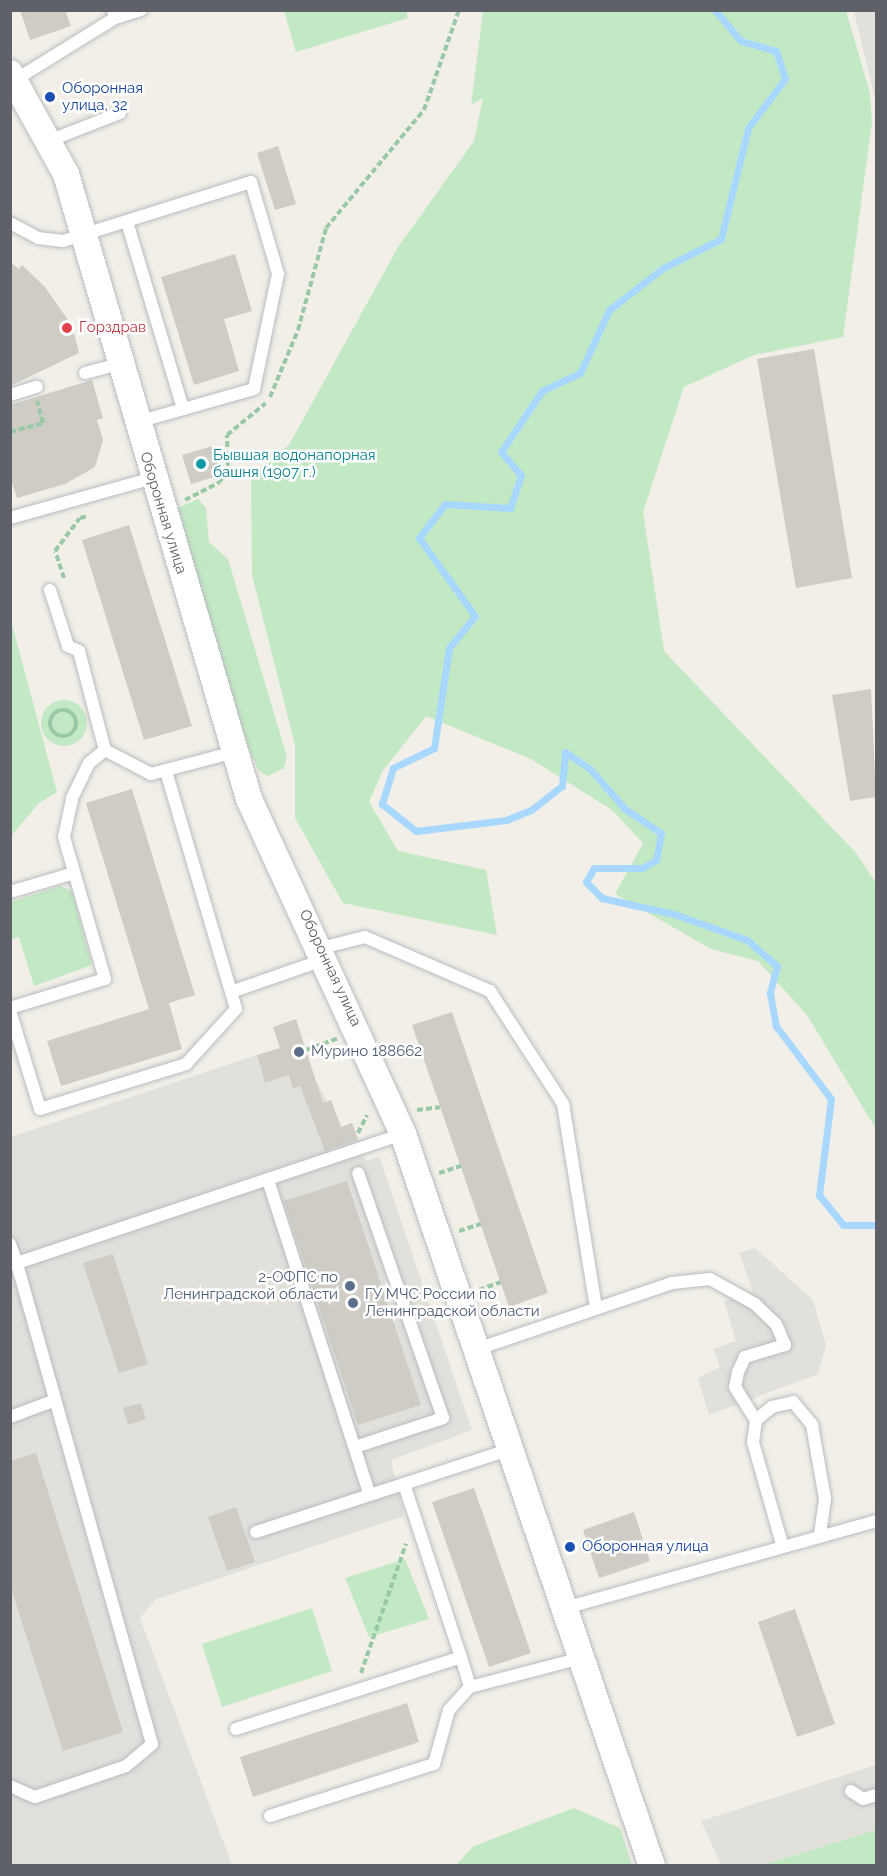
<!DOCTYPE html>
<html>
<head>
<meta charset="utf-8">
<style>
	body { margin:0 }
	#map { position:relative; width:887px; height:1876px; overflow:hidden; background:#f1efe7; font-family:Raleway,sans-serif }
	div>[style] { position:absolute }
	.industrial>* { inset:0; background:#e2e0db }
	.green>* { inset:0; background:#c2e9c3 }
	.round { border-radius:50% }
	.stream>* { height:7px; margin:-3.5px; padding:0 3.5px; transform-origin:3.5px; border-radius:3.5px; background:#a8d8ff }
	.building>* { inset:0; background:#ceccc5 }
	.path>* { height:4px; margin-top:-2px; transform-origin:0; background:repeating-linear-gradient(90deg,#99c8a7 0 6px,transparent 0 9px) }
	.path>.ring { margin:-2px; padding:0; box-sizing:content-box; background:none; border:4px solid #99c8a7; border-radius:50% }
	.roads { filter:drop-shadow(0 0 2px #b9bcc1) drop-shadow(0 0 2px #b9bcc1) }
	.service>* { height:12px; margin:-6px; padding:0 6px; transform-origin:6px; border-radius:6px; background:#fff }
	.minor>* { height:26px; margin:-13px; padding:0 13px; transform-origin:13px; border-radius:13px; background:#fff }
	.dots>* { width:16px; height:16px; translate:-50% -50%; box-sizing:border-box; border:3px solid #fff; border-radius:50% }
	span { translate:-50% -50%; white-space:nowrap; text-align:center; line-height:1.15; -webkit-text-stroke:5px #fff; paint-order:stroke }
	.transit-label { font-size:15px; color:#164399 }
	.left { translate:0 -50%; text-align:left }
	.health-label { font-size:15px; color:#be3a42 }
	.culture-label { font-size:15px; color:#0d838f }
	.street-label { font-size:15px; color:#5e6268 }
	.service-label { font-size:15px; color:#4e5e75 }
	.right { translate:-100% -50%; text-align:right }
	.frame { position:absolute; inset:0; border:12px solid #5e6268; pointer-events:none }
</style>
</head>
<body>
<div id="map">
	<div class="industrial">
		<i style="clip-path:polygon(854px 11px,876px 11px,876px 103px)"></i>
		<i style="clip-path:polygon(257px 1055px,265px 1083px,289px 1075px,294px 1088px,316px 1081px,341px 1127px,352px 1123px,366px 1161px,379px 1156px,472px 1430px,391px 1460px,404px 1516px,155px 1600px,140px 1618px,232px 1865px,11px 1865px,10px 1137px)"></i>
		<i style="clip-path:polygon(755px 1248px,813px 1300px,826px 1345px,818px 1374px,709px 1415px,698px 1378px,720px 1367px,713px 1349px,736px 1341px,724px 1301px,753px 1292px,739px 1253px)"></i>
		<i style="clip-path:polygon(876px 1765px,876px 1830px,763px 1865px,721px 1865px,701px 1821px)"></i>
	</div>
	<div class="green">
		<i style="clip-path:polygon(284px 11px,406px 11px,408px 18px,296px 52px)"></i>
		<i style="clip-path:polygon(483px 11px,846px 11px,870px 93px,872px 122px,843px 337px,754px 355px,684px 387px,643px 512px,664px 651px,856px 853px,876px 883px,876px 1129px,807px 1015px,758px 961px,711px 949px,615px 894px,643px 843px,612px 810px,531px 759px,426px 716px,382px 772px,369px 802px,398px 851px,486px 870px,497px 935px,343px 903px,295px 818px,295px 745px,252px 575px,251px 478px,289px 445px,398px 247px,474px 141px,483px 98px,471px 105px)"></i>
		<i style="clip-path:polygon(198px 499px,206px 508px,209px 542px,228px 559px,287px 757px,284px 768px,268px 776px,259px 771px,240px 729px,176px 509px)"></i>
		<i style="clip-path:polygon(10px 617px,57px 792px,39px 803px,11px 836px)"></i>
		<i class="round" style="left:41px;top:700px;width:46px;height:46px"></i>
		<i style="clip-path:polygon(60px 886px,72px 891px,92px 965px,34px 986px,19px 937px,11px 940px,11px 902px)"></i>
		<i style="clip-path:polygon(405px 1559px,429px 1619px,369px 1637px,345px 1578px)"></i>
		<i style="clip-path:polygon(312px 1608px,332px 1671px,222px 1707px,202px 1644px)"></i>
		<i style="clip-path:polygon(574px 1808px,620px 1828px,632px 1865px,456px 1865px,474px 1846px)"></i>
		<i style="clip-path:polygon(876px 1830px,876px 1865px,763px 1865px)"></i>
	</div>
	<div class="stream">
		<i style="left:715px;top:10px;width:40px;rotate:50deg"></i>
		<i style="left:741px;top:41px;width:36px;rotate:16deg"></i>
		<i style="left:776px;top:51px;width:29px;rotate:72deg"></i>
		<i style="left:785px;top:79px;width:61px;rotate:127.1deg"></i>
		<i style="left:748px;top:128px;width:114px;rotate:103.7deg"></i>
		<i style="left:721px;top:239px;width:65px;rotate:153.4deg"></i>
		<i style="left:663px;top:268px;width:68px;rotate:142.1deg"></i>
		<i style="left:609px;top:310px;width:69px;rotate:114.7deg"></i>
		<i style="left:580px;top:373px;width:42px;rotate:154.7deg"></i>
		<i style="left:542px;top:391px;width:73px;rotate:123.9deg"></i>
		<i style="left:501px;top:452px;width:30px;rotate:49deg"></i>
		<i style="left:521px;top:475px;width:35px;rotate:108deg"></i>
		<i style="left:510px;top:508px;width:65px;rotate:-176.5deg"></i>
		<i style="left:445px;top:504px;width:43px;rotate:127.4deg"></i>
		<i style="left:419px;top:538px;width:96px;rotate:54.3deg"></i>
		<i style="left:475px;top:616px;width:41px;rotate:129.1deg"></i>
		<i style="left:449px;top:648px;width:101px;rotate:98.5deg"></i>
		<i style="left:434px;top:748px;width:46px;rotate:154deg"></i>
		<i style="left:393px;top:768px;width:38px;rotate:107deg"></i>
		<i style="left:382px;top:804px;width:43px;rotate:38.5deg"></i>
		<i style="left:416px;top:831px;width:91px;rotate:-7deg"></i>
		<i style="left:506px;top:820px;width:27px;rotate:-22deg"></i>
		<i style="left:531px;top:810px;width:39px;rotate:-38deg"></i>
		<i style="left:562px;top:786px;width:34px;rotate:-85deg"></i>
		<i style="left:565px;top:752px;width:30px;rotate:34deg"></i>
		<i style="left:590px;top:769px;width:53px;rotate:48.8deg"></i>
		<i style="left:625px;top:809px;width:43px;rotate:33.7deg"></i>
		<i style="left:661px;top:833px;width:27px;rotate:100deg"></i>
		<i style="left:656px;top:860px;width:16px;rotate:150deg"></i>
		<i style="left:642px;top:868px;width:48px;rotate:180deg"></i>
		<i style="left:594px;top:868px;width:16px;rotate:120deg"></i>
		<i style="left:586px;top:882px;width:23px;rotate:45deg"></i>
		<i style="left:602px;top:898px;width:74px;rotate:12.5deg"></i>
		<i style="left:674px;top:914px;width:77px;rotate:19.6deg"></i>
		<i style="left:747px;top:940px;width:40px;rotate:41deg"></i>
		<i style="left:777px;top:966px;width:28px;rotate:105deg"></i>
		<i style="left:770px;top:993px;width:34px;rotate:80deg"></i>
		<i style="left:776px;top:1026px;width:91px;rotate:53deg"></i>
		<i style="left:831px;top:1099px;width:97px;rotate:97.1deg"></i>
		<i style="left:819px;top:1195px;width:38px;rotate:51deg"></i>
		<i style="left:843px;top:1225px;width:33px"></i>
	</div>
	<div class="building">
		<i style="clip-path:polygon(20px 10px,65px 10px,71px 26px,30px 40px)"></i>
		<i style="clip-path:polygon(278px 146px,296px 204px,275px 210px,257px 153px)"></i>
		<i style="clip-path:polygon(235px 254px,252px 311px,224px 319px,239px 371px,194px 385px,161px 277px)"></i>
		<i style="clip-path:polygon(10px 262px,19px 269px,22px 265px,45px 287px,72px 326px,79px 353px,10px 386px)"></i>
		<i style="clip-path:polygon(814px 349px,852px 578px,796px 588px,757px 359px)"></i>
		<i style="clip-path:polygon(92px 380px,103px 418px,97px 420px,103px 440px,95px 467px,65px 484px,17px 498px,10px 476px,10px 405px)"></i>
		<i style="clip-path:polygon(212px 446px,221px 475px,191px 484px,182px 455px)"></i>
		<i style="clip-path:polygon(129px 525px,192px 726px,144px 740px,82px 540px)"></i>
		<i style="clip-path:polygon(871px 689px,876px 797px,850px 801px,832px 695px)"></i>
		<i style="clip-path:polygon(132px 789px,195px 995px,169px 1003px,182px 1049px,61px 1086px,47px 1041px,149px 1009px,86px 803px)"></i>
		<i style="clip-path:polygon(452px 1012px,548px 1293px,509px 1307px,412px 1025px)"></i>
		<i style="clip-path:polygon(296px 1019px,323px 1103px,331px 1100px,341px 1127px,352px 1123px,358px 1139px,325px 1151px,300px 1086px,293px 1089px,289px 1075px,265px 1083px,257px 1055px,280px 1048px,273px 1027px)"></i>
		<i style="clip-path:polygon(347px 1181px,421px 1405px,358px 1425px,284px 1201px)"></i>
		<i style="clip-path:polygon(113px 1254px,148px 1364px,119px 1373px,83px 1263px)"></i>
		<i style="clip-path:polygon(141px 1403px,146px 1419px,128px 1425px,123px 1408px)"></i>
		<i style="clip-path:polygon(36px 1453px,123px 1732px,63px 1751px,10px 1585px,10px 1461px)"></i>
		<i style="clip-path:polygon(474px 1488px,531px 1653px,489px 1667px,432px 1502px)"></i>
		<i style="clip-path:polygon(236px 1507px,255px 1562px,227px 1571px,208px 1517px)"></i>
		<i style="clip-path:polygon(634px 1512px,650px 1561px,599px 1578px,583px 1530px)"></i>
		<i style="clip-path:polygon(795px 1609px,835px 1724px,797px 1737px,758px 1622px)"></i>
		<i style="clip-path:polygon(407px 1703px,419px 1742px,253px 1797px,240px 1757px)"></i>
	</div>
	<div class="path">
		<i style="left:270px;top:397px;width:73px;rotate:-67.3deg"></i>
		<i style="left:298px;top:330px;width:106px;rotate:-74.6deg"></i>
		<i style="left:326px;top:228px;width:153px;rotate:-50.3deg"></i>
		<i style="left:424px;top:110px;width:106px;rotate:-70.7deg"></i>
		<i style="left:10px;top:432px;width:34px;rotate:-15deg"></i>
		<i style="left:43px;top:423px;width:23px;rotate:-105deg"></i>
		<i style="left:185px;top:500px;width:39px;rotate:-27deg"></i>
		<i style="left:220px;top:482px;width:19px;rotate:-65deg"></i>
		<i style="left:228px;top:465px;width:30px;rotate:-92deg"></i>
		<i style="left:227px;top:435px;width:50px;rotate:-39.4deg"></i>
		<i style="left:64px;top:578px;width:28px;rotate:-108deg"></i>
		<i style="left:55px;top:551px;width:41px;rotate:-52.9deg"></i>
		<i style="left:80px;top:518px;width:8px;rotate:-14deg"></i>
		<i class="ring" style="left:50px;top:710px;width:22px;height:22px"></i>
		<i style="left:306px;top:1050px;width:33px;rotate:-20deg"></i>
		<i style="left:417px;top:1110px;width:23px;rotate:-7deg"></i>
		<i style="left:358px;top:1133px;width:20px;rotate:-63deg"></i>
		<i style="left:439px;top:1173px;width:23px;rotate:-18deg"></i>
		<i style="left:459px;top:1231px;width:23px;rotate:-18deg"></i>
		<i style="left:479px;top:1290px;width:23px;rotate:-20deg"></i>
		<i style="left:361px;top:1673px;width:137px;rotate:-70.8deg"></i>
	</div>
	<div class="roads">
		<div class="service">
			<i style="left:115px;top:18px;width:27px;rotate:-17deg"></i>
			<i style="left:15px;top:80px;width:118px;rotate:-31.8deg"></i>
			<i style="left:115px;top:18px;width:8px;rotate:-104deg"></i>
			<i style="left:51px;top:140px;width:74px;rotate:-21.4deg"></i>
			<i style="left:127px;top:222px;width:195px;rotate:73.3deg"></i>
			<i style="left:10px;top:223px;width:32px;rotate:28deg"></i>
			<i style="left:38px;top:238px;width:25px;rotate:7deg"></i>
			<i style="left:63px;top:241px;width:197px;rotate:-17.4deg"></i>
			<i style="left:251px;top:182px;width:96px;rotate:73.6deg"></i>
			<i style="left:278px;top:274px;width:117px;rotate:101.8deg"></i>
			<i style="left:254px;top:389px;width:122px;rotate:164.2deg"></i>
			<i style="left:85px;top:373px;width:35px;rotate:-15deg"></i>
			<i style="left:10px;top:395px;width:28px;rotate:-17deg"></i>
			<i style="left:10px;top:518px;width:148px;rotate:-15.6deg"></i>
			<i style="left:50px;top:590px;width:59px;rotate:72.2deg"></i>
			<i style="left:68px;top:646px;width:12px;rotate:24deg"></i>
			<i style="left:79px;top:651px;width:102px;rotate:75.3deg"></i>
			<i style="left:105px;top:750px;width:52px;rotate:27.6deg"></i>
			<i style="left:151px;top:774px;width:87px;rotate:-14.7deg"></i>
			<i style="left:10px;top:892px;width:67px;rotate:-16.5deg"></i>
			<i style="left:321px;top:948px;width:45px;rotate:-14deg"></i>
			<i style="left:365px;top:937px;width:136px;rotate:23.4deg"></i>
			<i style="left:490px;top:991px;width:135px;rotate:57.1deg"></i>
			<i style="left:563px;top:1104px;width:206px;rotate:80.8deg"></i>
			<i style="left:231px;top:992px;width:101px;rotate:-19.2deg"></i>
			<i style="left:10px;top:1008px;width:99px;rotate:-17deg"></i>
			<i style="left:105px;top:979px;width:148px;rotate:-106.1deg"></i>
			<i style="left:64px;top:837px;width:40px;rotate:-78deg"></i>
			<i style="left:72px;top:798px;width:39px;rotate:-64deg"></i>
			<i style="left:89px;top:763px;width:21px;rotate:-39deg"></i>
			<i style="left:10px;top:1011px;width:102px;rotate:73deg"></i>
			<i style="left:40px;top:1109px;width:153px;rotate:-17.1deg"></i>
			<i style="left:186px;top:1064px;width:74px;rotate:-47.7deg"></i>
			<i style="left:236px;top:1009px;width:245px;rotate:-106.4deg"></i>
			<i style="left:268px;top:1180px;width:331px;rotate:72.1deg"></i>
			<i style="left:10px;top:1244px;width:20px;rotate:70deg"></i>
			<i style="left:17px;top:1263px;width:407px;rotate:-18.5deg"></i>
			<i style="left:477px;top:1349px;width:206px;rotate:-18.7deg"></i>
			<i style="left:672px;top:1283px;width:38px;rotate:-6deg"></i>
			<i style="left:710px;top:1279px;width:51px;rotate:29.1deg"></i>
			<i style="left:755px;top:1304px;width:29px;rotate:44deg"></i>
			<i style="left:776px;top:1324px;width:23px;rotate:67deg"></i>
			<i style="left:785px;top:1345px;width:42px;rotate:163.3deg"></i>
			<i style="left:745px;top:1357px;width:17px;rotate:115deg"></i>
			<i style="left:738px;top:1372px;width:15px;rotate:101deg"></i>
			<i style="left:735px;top:1387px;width:39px;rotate:58deg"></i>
			<i style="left:10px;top:1417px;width:46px;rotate:-20.4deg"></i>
			<i style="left:355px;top:1447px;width:93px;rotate:-18.2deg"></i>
			<i style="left:443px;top:1418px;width:259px;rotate:-109.1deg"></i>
			<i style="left:404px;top:1484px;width:182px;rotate:71.8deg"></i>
			<i style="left:256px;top:1532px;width:268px;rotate:-18deg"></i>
			<i style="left:782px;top:1544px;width:106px;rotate:-105.9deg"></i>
			<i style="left:753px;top:1442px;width:22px;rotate:-82deg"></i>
			<i style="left:756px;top:1420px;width:21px;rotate:-39deg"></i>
			<i style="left:772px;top:1407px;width:22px;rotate:-13deg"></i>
			<i style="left:793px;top:1402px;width:30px;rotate:50deg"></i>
			<i style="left:812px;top:1425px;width:75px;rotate:80deg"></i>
			<i style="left:825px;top:1499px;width:36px;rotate:98deg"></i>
			<i style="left:565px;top:1608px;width:323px;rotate:-15.6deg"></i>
			<i style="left:236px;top:1729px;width:236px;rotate:-17.7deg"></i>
			<i style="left:461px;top:1657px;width:31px;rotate:73deg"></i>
			<i style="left:470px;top:1687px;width:115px;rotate:-14.6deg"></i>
			<i style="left:10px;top:1786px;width:27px;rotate:24deg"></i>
			<i style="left:35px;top:1797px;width:96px;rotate:-18.8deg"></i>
			<i style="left:126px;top:1766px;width:34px;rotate:-40deg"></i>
			<i style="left:152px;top:1744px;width:500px;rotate:-105.7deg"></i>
			<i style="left:851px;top:1791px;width:14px;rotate:34deg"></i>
			<i style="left:863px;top:1799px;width:14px;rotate:-17deg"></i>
			<i style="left:270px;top:1816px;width:172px;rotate:-17.6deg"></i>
			<i style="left:434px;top:1764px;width:56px;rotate:-74.5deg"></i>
			<i style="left:449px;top:1710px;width:31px;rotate:-48deg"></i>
		</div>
		<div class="minor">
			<i style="left:10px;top:73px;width:115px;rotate:61deg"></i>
			<i style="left:66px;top:174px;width:651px;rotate:73.68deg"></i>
			<i style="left:249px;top:799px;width:369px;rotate:65.3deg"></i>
			<i style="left:403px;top:1134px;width:773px;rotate:71.21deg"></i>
		</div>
	</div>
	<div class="dots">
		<i style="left:50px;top:97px;background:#1a4fb4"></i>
		<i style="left:67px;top:328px;background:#e0444e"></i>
		<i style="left:201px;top:464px;background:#0f9aa8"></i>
		<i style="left:299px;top:1052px;background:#5c6f8a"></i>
		<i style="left:350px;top:1286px;background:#5c6f8a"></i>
		<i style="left:353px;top:1303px;background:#5c6f8a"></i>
		<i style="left:570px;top:1547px;background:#1a4fb4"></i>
	</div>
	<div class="transit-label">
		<span class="left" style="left:62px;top:97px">Оборонная<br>улица, 32</span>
		<span class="left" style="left:582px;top:1547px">Оборонная улица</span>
	</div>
	<div class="health-label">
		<span class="left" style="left:79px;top:328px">Горздрав</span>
	</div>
	<div class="culture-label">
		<span class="left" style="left:213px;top:464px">Бывшая водонапорная<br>башня (1907 г.)</span>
	</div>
	<div class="street-label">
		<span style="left:163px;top:513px;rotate:73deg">Оборонная улица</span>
		<span style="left:330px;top:968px;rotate:65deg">Оборонная улица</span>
	</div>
	<div class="service-label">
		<span class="left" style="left:311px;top:1052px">Мурино 188662</span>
		<span class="right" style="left:338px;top:1286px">2-ОФПС по<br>Ленинградской области</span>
		<span class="left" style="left:365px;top:1303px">ГУ МЧС России по<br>Ленинградской области</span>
	</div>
	<div class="frame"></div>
</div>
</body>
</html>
